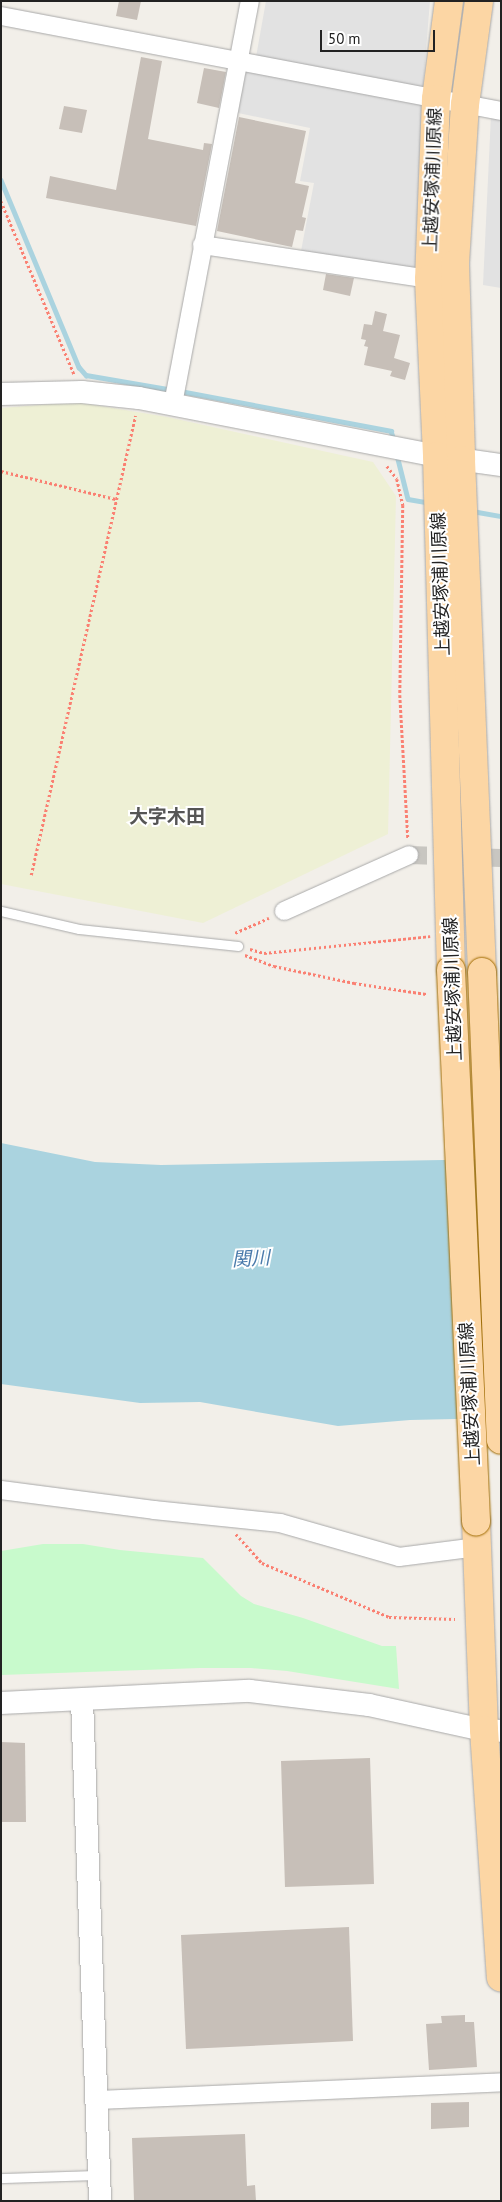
<!DOCTYPE html>
<html>
<head>
<meta charset="utf-8">
<style>
	body { margin:0 }
	#map { position:relative; width:502px; height:2202px; overflow:hidden; background:#f2efe9; font-family:"PT Sans","Noto Sans JP",sans-serif }
	div>[style] { position:absolute }
	.farmland>* { inset:0; background:#eef0d5 }
	.park>* { inset:0; background:#c8facc }
	.parking>* { inset:0; background:#e2e2e2 }
	.water>* { inset:0; background:#aad3df }
	.stream>* { height:4.5px; margin:-2.25px; padding:0 2.25px; transform-origin:2.25px; border-radius:2.25px; background:#aad3df }
	.building>* { inset:0; background:#c7bfb8 }
	.minor-tunnel>* { height:18px; margin-top:-9px; transform-origin:0; background:repeating-linear-gradient(90deg,#c8c6c1 0 18px,transparent 0 27px) }
	.path>* { height:2.5px; margin-top:-1.25px; transform-origin:0; background:repeating-linear-gradient(90deg,#fa8072 0 2.5px,transparent 0 5px) }
	.roads { filter:drop-shadow(0 0 1px #a9a9a9) drop-shadow(0 0 1px #a9a9a9) }
	.service>* { height:9px; margin:-4.5px; padding:0 4.5px; transform-origin:4.5px; border-radius:4.5px; background:#fff }
	.minor>* { height:18px; margin:-9px; padding:0 9px; transform-origin:9px; border-radius:9px; background:#fff }
	.tertiary>* { height:22px; margin:-11px; padding:0 11px; transform-origin:11px; border-radius:11px; background:#fff }
	.primary>* { height:28px; margin:-14px; padding:0 14px; transform-origin:14px; border-radius:14px; background:#fcd6a4 }
	.bridges { filter:drop-shadow(0 0 1px #a06b00) drop-shadow(0 0 1px #a06b00) }
	.primary-bridge>* { height:28px; margin:-14px; padding:0 14px; transform-origin:14px; border-radius:14px; background:#fcd6a4 }
	span { translate:-50% -50%; white-space:nowrap; text-align:center; line-height:1.15; -webkit-text-stroke:4px #fff; paint-order:stroke }
	.street-label { font-size:18px; color:#222 }
	.neighbourhood-label { font-size:19px; color:#555; font-weight:700 }
	.water-label { font-size:19px; color:#4a7aab; font-style:italic }
	.frame { position:absolute; inset:0; border:2px solid #222; pointer-events:none }
	.scale { position:absolute; left:320px; top:30px; width:115px; height:22px; box-sizing:border-box; border:2px solid #222; border-top:0; padding-left:6px; font-size:15px; line-height:18px; white-space:nowrap; color:#222; -webkit-text-stroke:4px #fff; paint-order:stroke }
</style>
</head>
<body>
<div id="map">
	<div class="farmland">
		<i style="clip-path:polygon(77px 402px,167px 417px,373px 462px,396px 496px,388px 834px,203px 923px,1px 884px,1px 408px)"></i>
	</div>
	<div class="park">
		<i style="clip-path:polygon(43px 1544px,83px 1544px,120px 1550px,203px 1558px,241px 1596px,254px 1604px,303px 1618px,382px 1646px,396px 1646px,399px 1689px,287px 1671px,251px 1668px,200px 1668px,1px 1675px,1px 1551px)"></i>
	</div>
	<div class="parking">
		<i style="clip-path:polygon(266px 1px,430px 1px,423px 87px,256px 57px)"></i>
		<i style="clip-path:polygon(246px 70px,422px 103px,415px 270px,301px 251px,314px 183px,300px 181px,310px 128px,238px 113px)"></i>
		<i style="clip-path:polygon(491px 115px,501px 117px,501px 288px,483px 285px)"></i>
	</div>
	<div class="water">
		<i style="clip-path:polygon(1px 1143px,95px 1162px,161px 1165px,501px 1159px,501px 1418px,410px 1420px,338px 1426px,200px 1402px,140px 1403px,1px 1384px)"></i>
	</div>
	<div class="stream">
		<i style="left:1px;top:180px;width:203px;rotate:67.4deg"></i>
		<i style="left:79px;top:367px;width:11px;rotate:49deg"></i>
		<i style="left:86px;top:375px;width:88px;rotate:9.8deg"></i>
		<i style="left:180px;top:391px;width:215px;rotate:10.7deg"></i>
		<i style="left:391px;top:431px;width:9px;rotate:72deg"></i>
		<i style="left:397px;top:455px;width:45px;rotate:76deg"></i>
		<i style="left:408px;top:499px;width:22px;rotate:10deg"></i>
		<i style="left:472px;top:511px;width:29px;rotate:10deg"></i>
	</div>
	<div class="building">
		<i style="clip-path:polygon(119px 1px,141px 1px,137px 20px,116px 16px)"></i>
		<i style="clip-path:polygon(141px 57px,162px 61px,148px 139px,203px 150px,204px 143px,212px 144px,196px 226px,46px 198px,50px 176px,116px 190px)"></i>
		<i style="clip-path:polygon(204px 68px,226px 72px,219px 108px,197px 103px)"></i>
		<i style="clip-path:polygon(64px 106px,87px 110px,82px 133px,59px 129px)"></i>
		<i style="clip-path:polygon(239px 117px,306px 131px,295px 183px,309px 186px,302px 217px,306px 218px,303px 231px,296px 230px,292px 247px,217px 231px)"></i>
		<i style="clip-path:polygon(326px 274px,354px 278px,350px 296px,323px 290px)"></i>
		<i style="clip-path:polygon(375px 311px,387px 314px,383px 331px,400px 335px,394px 358px,410px 363px,405px 380px,390px 376px,392px 371px,364px 365px,368px 347px,364px 346px,366px 340px,361px 339px,364px 324px,372px 325px)"></i>
		<i style="clip-path:polygon(1px 1742px,25px 1743px,26px 1822px,1px 1822px)"></i>
		<i style="clip-path:polygon(370px 1758px,374px 1884px,285px 1887px,281px 1761px)"></i>
		<i style="clip-path:polygon(349px 1927px,353px 2041px,186px 2049px,181px 1935px)"></i>
		<i style="clip-path:polygon(465px 2015px,465px 2022px,474px 2022px,477px 2067px,429px 2070px,426px 2024px,442px 2023px,441px 2016px)"></i>
		<i style="clip-path:polygon(469px 2102px,469px 2127px,431px 2129px,431px 2103px)"></i>
		<i style="clip-path:polygon(245px 2134px,247px 2186px,255px 2185px,256px 2201px,134px 2201px,132px 2138px)"></i>
	</div>
	<div class="minor-tunnel">
		<i style="left:409px;top:855px;width:92px;rotate:1.9deg"></i>
	</div>
	<div class="path">
		<i style="left:1px;top:201px;width:188px;rotate:67.1deg"></i>
		<i style="left:387px;top:466px;width:16px;rotate:52deg"></i>
		<i style="left:397px;top:479px;width:27px;rotate:77deg"></i>
		<i style="left:403px;top:505px;width:190px;rotate:90.9deg"></i>
		<i style="left:400px;top:695px;width:143px;rotate:86.8deg"></i>
		<i style="left:1px;top:471px;width:118px;rotate:13.7deg"></i>
		<i style="left:31px;top:875px;width:471px;rotate:-77.2deg"></i>
		<i style="left:235px;top:933px;width:37px;rotate:-24deg"></i>
		<i style="left:250px;top:949px;width:15px;rotate:16deg"></i>
		<i style="left:264px;top:953px;width:167px;rotate:-5.8deg"></i>
		<i style="left:245px;top:955px;width:31px;rotate:21deg"></i>
		<i style="left:274px;top:966px;width:82px;rotate:12deg"></i>
		<i style="left:354px;top:983px;width:73px;rotate:8.7deg"></i>
		<i style="left:236px;top:1534px;width:39px;rotate:48deg"></i>
		<i style="left:262px;top:1563px;width:138px;rotate:23deg"></i>
		<i style="left:389px;top:1617px;width:66px;rotate:1.7deg"></i>
	</div>
	<div class="roads">
		<div class="service">
			<i style="left:1px;top:911px;width:80px;rotate:13deg"></i>
			<i style="left:79px;top:929px;width:160px;rotate:6.1deg"></i>
			<i style="left:1px;top:2178px;width:98px;rotate:-1.8deg"></i>
		</div>
		<div class="minor">
			<i style="left:1px;top:16px;width:509px;rotate:10.76deg"></i>
			<i style="left:202px;top:245px;width:230px;rotate:8.5deg"></i>
			<i style="left:173px;top:404px;width:410px;rotate:-79.2deg"></i>
			<i style="left:284px;top:911px;width:137px;rotate:-24.1deg"></i>
			<i style="left:1px;top:1490px;width:154px;rotate:7.4deg"></i>
			<i style="left:154px;top:1510px;width:127px;rotate:5.9deg"></i>
			<i style="left:280px;top:1523px;width:124px;rotate:15.9deg"></i>
			<i style="left:399px;top:1557px;width:79px;rotate:-7.3deg"></i>
			<i style="left:96px;top:2100px;width:405px;rotate:-2.5deg"></i>
		</div>
		<div class="tertiary">
			<i style="left:1px;top:394px;width:81px;rotate:-1.4deg"></i>
			<i style="left:82px;top:392px;width:57px;rotate:6deg"></i>
			<i style="left:139px;top:398px;width:304px;rotate:11deg"></i>
			<i style="left:437px;top:456px;width:65px;rotate:8deg"></i>
			<i style="left:82px;top:1700px;width:501px;rotate:87.94deg"></i>
			<i style="left:1px;top:1703px;width:249px;rotate:-2.8deg"></i>
			<i style="left:250px;top:1691px;width:120px;rotate:6.7deg"></i>
			<i style="left:369px;top:1705px;width:118px;rotate:12.3deg"></i>
			<i style="left:484px;top:1730px;width:17px;rotate:3deg"></i>
		</div>
		<div class="primary">
			<i style="left:449px;top:1px;width:99px;rotate:97.6deg"></i>
			<i style="left:436px;top:99px;width:180px;rotate:92.2deg"></i>
			<i style="left:429px;top:279px;width:177px;rotate:87.4deg"></i>
			<i style="left:437px;top:456px;width:514px;rotate:88.44deg"></i>
			<i style="left:479px;top:1px;width:104px;rotate:97.7deg"></i>
			<i style="left:465px;top:104px;width:160px;rotate:93.6deg"></i>
			<i style="left:455px;top:264px;width:196px;rotate:88.2deg"></i>
			<i style="left:461px;top:460px;width:512px;rotate:87.65deg"></i>
			<i style="left:476px;top:1521px;width:209px;rotate:87.8deg"></i>
			<i style="left:484px;top:1730px;width:248px;rotate:86.1deg"></i>
		</div>
	</div>
	<div class="bridges">
		<div class="primary-bridge">
			<i style="left:451px;top:970px;width:552px;rotate:87.4deg"></i>
			<i style="left:482px;top:972px;width:468px;rotate:87.7deg"></i>
		</div>
	</div>
	<div class="street-label">
		<span style="left:433px;top:180px;rotate:-88deg">上越安塚浦川原線</span>
		<span style="left:441px;top:584px;rotate:-92deg">上越安塚浦川原線</span>
		<span style="left:453px;top:989px;rotate:-92deg">上越安塚浦川原線</span>
		<span style="left:470px;top:1394px;rotate:-93deg">上越安塚浦川原線</span>
	</div>
	<div class="neighbourhood-label">
		<span style="left:167px;top:817px">大字木田</span>
	</div>
	<div class="water-label">
		<span style="left:251px;top:1259px;rotate:-3deg">関川</span>
	</div>
	<div class="frame"></div>
	<div class="scale">50 m</div>
</div>
</body>
</html>
